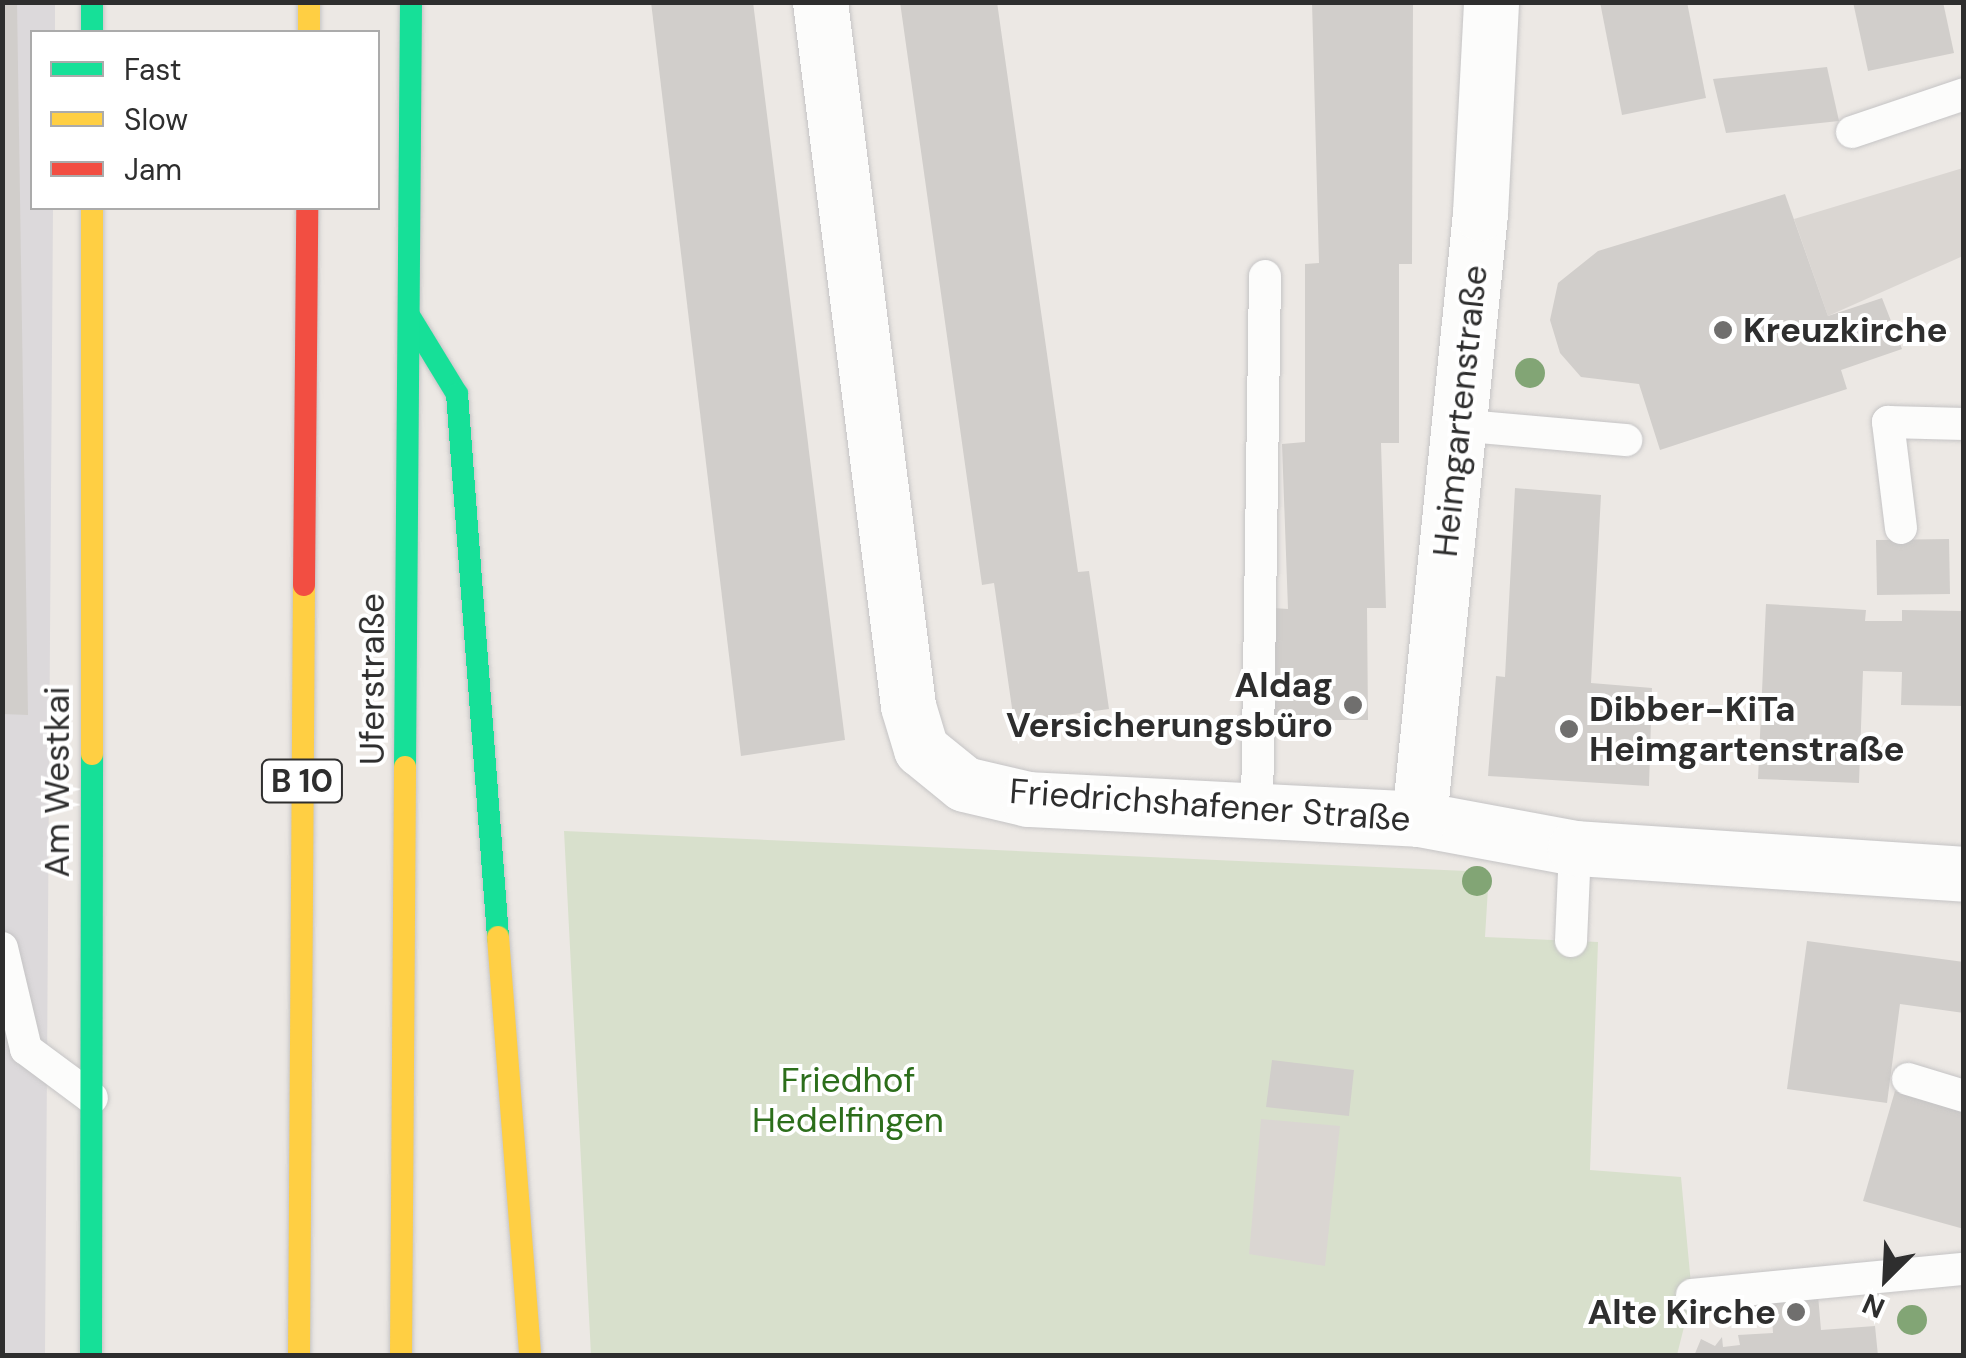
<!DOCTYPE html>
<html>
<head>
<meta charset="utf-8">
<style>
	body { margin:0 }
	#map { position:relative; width:1966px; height:1358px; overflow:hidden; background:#ece8e4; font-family:"DM Sans",sans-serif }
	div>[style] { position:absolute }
	.industrial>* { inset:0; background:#dcd9db }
	.cemetery>* { inset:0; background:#d8e0cc }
	.plaza>* { inset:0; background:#dad6d2 }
	.building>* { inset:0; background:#d1cecb }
	.roads { filter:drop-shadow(0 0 2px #c5c4c5) drop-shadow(0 0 2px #c5c4c5) }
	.lane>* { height:32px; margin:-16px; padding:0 16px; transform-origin:16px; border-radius:16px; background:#fcfcfb }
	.street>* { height:55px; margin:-27.5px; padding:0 27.5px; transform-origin:27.5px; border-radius:27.5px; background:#fcfcfb }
	.fast>* { height:22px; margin:-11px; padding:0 11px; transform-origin:11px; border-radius:11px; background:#16e098 }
	.slow>* { height:22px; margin:-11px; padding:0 11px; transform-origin:11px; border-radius:11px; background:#ffcf43 }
	.jam>* { height:22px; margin:-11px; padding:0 11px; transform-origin:11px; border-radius:11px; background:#f24e42 }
	.trees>* { width:30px; height:30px; margin:-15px; border-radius:50%; background:#82a575 }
	.dots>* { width:28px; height:28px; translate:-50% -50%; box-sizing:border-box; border:5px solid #fff; border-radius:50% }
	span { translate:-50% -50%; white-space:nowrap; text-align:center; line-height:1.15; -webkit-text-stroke:8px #fff; paint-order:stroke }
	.shield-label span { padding:2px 8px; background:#fff; border:2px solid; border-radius:8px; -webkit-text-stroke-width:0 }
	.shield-label { font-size:32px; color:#2e2e2e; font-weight:700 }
	.poi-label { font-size:35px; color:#2e2e2e; font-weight:700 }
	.left { translate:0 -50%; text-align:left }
	.right { translate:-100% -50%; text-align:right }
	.street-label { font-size:35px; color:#2e2e2e }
	.park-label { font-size:35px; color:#2c6e1b }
	.frame { position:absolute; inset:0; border:5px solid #2e2e2e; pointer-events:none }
	.legend { position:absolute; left:30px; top:30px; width:350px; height:180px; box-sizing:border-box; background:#fff; border:2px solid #ababab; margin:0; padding:12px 18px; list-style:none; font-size:30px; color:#2e2e2e }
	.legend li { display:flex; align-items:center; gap:20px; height:50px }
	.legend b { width:50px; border:2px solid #ababab }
	.north { position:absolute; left:1836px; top:1228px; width:100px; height:100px; -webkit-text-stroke:8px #fff; paint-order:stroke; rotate:204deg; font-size:28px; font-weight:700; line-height:40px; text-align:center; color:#2e2e2e }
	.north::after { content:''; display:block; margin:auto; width:35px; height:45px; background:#2e2e2e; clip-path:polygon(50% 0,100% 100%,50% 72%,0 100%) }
</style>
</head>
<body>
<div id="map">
	<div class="industrial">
		<i style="clip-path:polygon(55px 2px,55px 32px,32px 32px,32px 208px,53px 208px,45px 1355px,3px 1356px,2px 3px)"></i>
	</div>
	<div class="cemetery">
		<i style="clip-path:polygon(564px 831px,1489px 872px,1485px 937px,1598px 942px,1590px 1170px,1681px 1177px,1692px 1295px,1677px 1355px,591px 1355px)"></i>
	</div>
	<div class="plaza">
		<i style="clip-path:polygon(1963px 168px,1963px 256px,1828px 316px,1794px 219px)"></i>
		<i style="clip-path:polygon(1261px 1119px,1340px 1126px,1325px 1266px,1249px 1254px)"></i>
	</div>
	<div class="building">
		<i style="clip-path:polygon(2px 2px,17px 2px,28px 715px,2px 714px)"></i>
		<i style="clip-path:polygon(651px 2px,753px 2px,845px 740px,741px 756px)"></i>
		<i style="clip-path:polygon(900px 2px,997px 2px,1078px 572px,1089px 571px,1109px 709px,1014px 722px,994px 583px,982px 585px)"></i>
		<i style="clip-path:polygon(1312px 2px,1413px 2px,1412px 264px,1399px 264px,1399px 443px,1381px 443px,1386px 608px,1367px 608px,1368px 720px,1274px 720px,1273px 608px,1288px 609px,1282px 444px,1305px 442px,1305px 264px,1319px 263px)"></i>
		<i style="clip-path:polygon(1600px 2px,1687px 2px,1706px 98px,1622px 115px)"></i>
		<i style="clip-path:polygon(1853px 2px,1943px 2px,1954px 53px,1868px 71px)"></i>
		<i style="clip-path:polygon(1827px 67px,1839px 121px,1726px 133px,1713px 79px)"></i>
		<i style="clip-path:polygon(1785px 194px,1828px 316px,1882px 298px,1902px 349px,1841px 370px,1847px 389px,1660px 450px,1639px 384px,1581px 377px,1560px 353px,1550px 320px,1558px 283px,1598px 251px)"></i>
		<i style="clip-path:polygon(1515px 488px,1601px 495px,1591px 683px,1652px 688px,1649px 786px,1488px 776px,1496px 676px,1505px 677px)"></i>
		<i style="clip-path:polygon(1949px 539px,1950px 594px,1877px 595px,1876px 540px)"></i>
		<i style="clip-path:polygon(1766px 604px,1866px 610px,1865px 621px,1902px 621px,1902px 610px,1964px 611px,1964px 706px,1901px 705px,1902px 672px,1863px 671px,1859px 783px,1758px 779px)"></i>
		<i style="clip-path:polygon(1807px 941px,1964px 962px,1964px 1013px,1900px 1004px,1887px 1103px,1787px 1089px)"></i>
		<i style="clip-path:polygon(1272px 1060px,1354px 1070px,1349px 1116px,1266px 1107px)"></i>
		<i style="clip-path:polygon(1895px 1091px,1964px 1112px,1964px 1229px,1863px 1201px)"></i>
		<i style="clip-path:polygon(1818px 1295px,1821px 1330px,1875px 1326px,1878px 1356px,1694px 1356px,1701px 1339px,1715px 1346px,1722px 1337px,1723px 1347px,1740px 1345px,1738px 1335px,1773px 1333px,1771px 1299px)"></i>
	</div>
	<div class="roads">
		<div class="lane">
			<i style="left:1852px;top:132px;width:118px;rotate:-18.7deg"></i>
			<i style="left:1457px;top:425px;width:170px;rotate:5.1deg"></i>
			<i style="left:1901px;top:528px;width:107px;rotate:-97deg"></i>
			<i style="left:1888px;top:422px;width:76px;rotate:1.5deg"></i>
			<i style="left:1257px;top:810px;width:534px;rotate:-89.14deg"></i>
			<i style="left:1571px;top:941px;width:93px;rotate:-87.5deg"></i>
			<i style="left:2px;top:948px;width:104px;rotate:76.6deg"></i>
			<i style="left:26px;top:1049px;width:82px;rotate:36.6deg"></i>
			<i style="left:1908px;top:1079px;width:59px;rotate:16.9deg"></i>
			<i style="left:1692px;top:1295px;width:273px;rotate:-5.5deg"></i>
		</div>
		<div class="street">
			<i style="left:820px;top:2px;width:709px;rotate:82.87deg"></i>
			<i style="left:908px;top:706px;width:45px;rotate:73.2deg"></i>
			<i style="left:921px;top:749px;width:55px;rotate:39.1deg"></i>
			<i style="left:964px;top:784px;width:66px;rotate:13.2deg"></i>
			<i style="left:1028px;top:799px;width:392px;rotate:2.9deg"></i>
			<i style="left:1419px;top:819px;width:159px;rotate:10.5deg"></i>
			<i style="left:1575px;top:848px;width:390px;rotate:3.8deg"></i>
			<i style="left:1419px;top:819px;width:609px;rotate:-84.25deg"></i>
			<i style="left:1480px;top:213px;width:211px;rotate:-87deg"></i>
		</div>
		<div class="fast">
			<i style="left:92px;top:2px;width:30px;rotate:90deg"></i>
			<i style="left:410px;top:317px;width:90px;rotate:58.6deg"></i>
			<i style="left:457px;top:394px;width:545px;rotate:85.68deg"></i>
			<i style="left:405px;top:767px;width:765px;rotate:-89.55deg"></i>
			<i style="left:91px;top:1356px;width:602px;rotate:-89.9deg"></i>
		</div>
		<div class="slow">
			<i style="left:309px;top:2px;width:30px;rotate:90deg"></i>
			<i style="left:92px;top:754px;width:546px;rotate:-90deg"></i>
			<i style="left:498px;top:937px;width:420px;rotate:85.6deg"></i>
			<i style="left:299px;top:1356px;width:771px;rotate:-89.63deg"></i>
			<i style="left:401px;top:1356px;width:589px;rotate:-89.61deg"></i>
		</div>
		<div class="jam">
			<i style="left:304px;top:585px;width:377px;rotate:-89.5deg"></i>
		</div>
	</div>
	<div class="trees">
		<i style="left:1530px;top:373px"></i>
		<i style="left:1477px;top:881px"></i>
		<i style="left:1912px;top:1320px"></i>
	</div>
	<div class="dots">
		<i style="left:1723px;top:330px;background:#706f6e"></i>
		<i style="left:1353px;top:705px;background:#706f6e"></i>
		<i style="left:1569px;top:729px;background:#706f6e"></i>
		<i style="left:1796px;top:1312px;background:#706f6e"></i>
	</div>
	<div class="shield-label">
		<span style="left:302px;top:781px">B 10</span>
	</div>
	<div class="poi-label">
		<span class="left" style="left:1743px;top:330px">Kreuzkirche</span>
		<span class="right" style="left:1333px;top:705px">Aldag<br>Versicherungsbüro</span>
		<span class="left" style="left:1589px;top:729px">Dibber-KiTa<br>Heimgartenstraße</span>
		<span class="right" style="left:1776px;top:1312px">Alte Kirche</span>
	</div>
	<div class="street-label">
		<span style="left:1460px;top:411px;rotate:-84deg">Heimgartenstraße</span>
		<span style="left:372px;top:679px;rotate:-90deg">Uferstraße</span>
		<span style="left:57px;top:782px;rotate:-90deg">Am Westkai</span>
		<span style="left:1210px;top:805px;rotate:4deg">Friedrichshafener Straße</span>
	</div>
	<div class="park-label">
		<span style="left:848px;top:1100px">Friedhof<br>Hedelfingen</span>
	</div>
	<div class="frame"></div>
	<ul class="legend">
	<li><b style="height:12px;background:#16e098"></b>Fast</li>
	<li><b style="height:12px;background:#ffcf43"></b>Slow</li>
	<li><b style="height:12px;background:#f24e42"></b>Jam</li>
	</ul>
	<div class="north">N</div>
</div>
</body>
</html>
